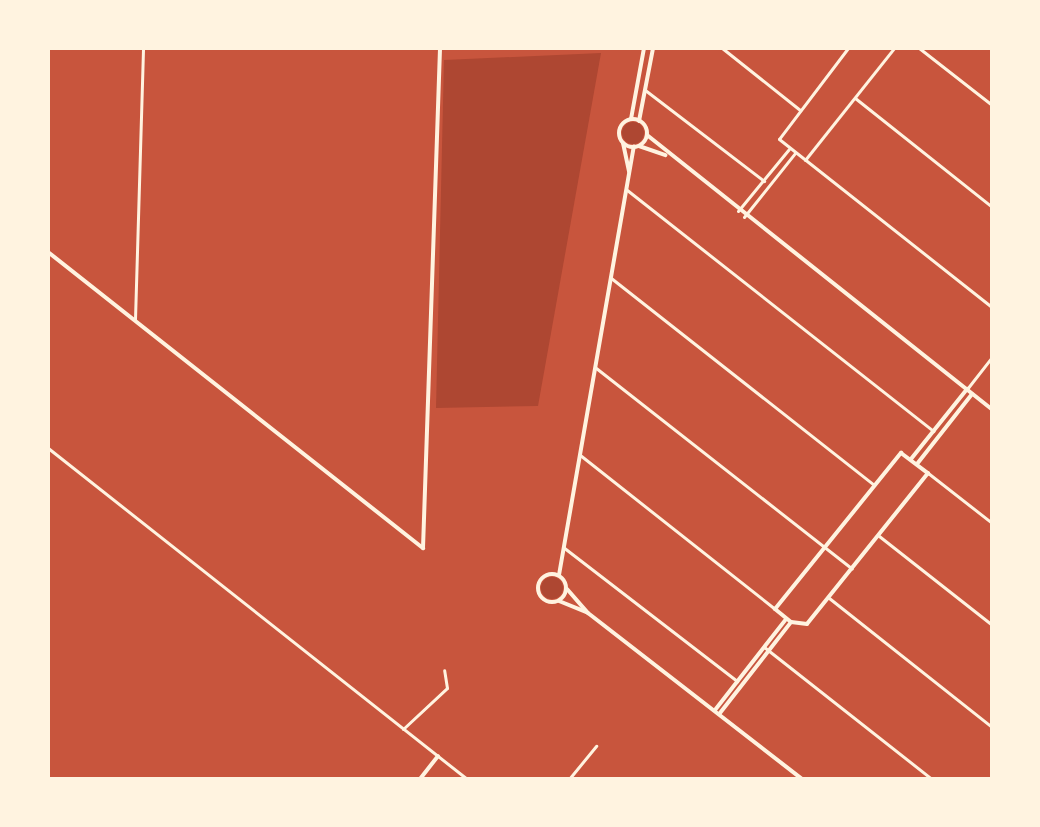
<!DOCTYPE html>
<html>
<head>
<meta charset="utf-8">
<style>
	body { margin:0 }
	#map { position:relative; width:1040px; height:827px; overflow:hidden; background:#c8553d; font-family:"Open Sans",sans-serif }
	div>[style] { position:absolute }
	.green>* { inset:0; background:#ae4732 }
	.round { border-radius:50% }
	.minor>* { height:3px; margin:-1.5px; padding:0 1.5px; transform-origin:1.5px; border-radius:1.5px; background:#fff3e0 }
	.tertiary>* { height:4px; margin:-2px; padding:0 2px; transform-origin:2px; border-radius:2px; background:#fff3e0 }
	.tertiary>.ring { margin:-2px; padding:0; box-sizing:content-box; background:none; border:4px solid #fff3e0; border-radius:50% }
	span { translate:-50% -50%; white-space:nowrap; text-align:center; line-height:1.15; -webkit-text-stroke:4.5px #fff3e0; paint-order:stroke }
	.frame { position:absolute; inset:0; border:50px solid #fff3e0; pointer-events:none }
</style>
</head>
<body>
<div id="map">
	<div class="green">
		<i style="clip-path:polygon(601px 53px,538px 406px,436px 408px,444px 60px)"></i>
		<i class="round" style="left:622px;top:122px;width:22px;height:22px"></i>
		<i class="round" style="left:541px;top:577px;width:22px;height:22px"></i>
	</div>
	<div class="minor">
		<i style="left:722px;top:48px;width:100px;rotate:38.5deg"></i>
		<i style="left:848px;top:48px;width:114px;rotate:127.2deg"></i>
		<i style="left:779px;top:139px;width:271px;rotate:38.3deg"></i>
		<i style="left:919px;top:48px;width:93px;rotate:38deg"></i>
		<i style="left:645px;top:90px;width:150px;rotate:37.4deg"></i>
		<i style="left:855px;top:98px;width:175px;rotate:38.5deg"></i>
		<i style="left:805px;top:160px;width:143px;rotate:-51.5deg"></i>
		<i style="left:627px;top:190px;width:390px;rotate:38.2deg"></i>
		<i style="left:738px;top:211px;width:80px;rotate:-50.6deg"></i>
		<i style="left:744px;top:217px;width:82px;rotate:-51.4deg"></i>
		<i style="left:611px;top:278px;width:333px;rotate:38.2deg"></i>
		<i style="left:135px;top:319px;width:271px;rotate:-88.3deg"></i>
		<i style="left:596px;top:368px;width:325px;rotate:38.1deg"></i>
		<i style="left:967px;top:389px;width:41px;rotate:-52deg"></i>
		<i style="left:48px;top:448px;width:534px;rotate:38.31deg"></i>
		<i style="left:580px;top:455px;width:248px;rotate:38.3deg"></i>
		<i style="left:928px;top:473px;width:81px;rotate:38deg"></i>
		<i style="left:879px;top:536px;width:144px;rotate:38.2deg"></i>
		<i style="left:563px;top:547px;width:220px;rotate:37.6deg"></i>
		<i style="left:829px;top:598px;width:208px;rotate:38.4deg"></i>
		<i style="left:764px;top:647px;width:214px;rotate:38.2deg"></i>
		<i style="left:403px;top:729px;width:60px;rotate:-43deg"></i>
		<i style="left:447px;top:688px;width:18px;rotate:-99deg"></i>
		<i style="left:569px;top:779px;width:43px;rotate:-50.7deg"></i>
	</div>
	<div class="tertiary">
		<i style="left:631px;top:119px;width:72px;rotate:-79.6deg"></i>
		<i class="ring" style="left:619px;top:119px;width:24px;height:24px"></i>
		<i style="left:639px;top:121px;width:74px;rotate:-79.1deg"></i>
		<i style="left:647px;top:135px;width:441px;rotate:38.5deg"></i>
		<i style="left:623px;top:143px;width:29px;rotate:78deg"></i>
		<i style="left:639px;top:146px;width:28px;rotate:19deg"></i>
		<i style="left:48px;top:252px;width:478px;rotate:38.3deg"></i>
		<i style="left:423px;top:548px;width:500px;rotate:-88.05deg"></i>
		<i style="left:901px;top:453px;width:34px;rotate:37deg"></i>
		<i style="left:928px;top:473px;width:193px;rotate:128.7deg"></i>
		<i style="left:807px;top:624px;width:16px;rotate:-173deg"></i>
		<i style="left:791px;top:622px;width:21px;rotate:-141deg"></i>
		<i style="left:775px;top:609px;width:201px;rotate:-51.1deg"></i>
		<i style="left:911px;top:459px;width:90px;rotate:-51.3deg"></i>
		<i style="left:917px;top:464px;width:89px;rotate:-51.8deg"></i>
		<i class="ring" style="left:538px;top:574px;width:24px;height:24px"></i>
		<i style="left:559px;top:575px;width:435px;rotate:-80.1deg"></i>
		<i style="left:567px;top:589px;width:32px;rotate:49deg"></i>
		<i style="left:588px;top:613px;width:271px;rotate:37.8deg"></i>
		<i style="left:559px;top:601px;width:29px;rotate:22deg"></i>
		<i style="left:715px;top:710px;width:115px;rotate:-52deg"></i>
		<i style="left:720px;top:713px;width:115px;rotate:-52deg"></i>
		<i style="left:420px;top:779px;width:29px;rotate:-52deg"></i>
	</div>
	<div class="frame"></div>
</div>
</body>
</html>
